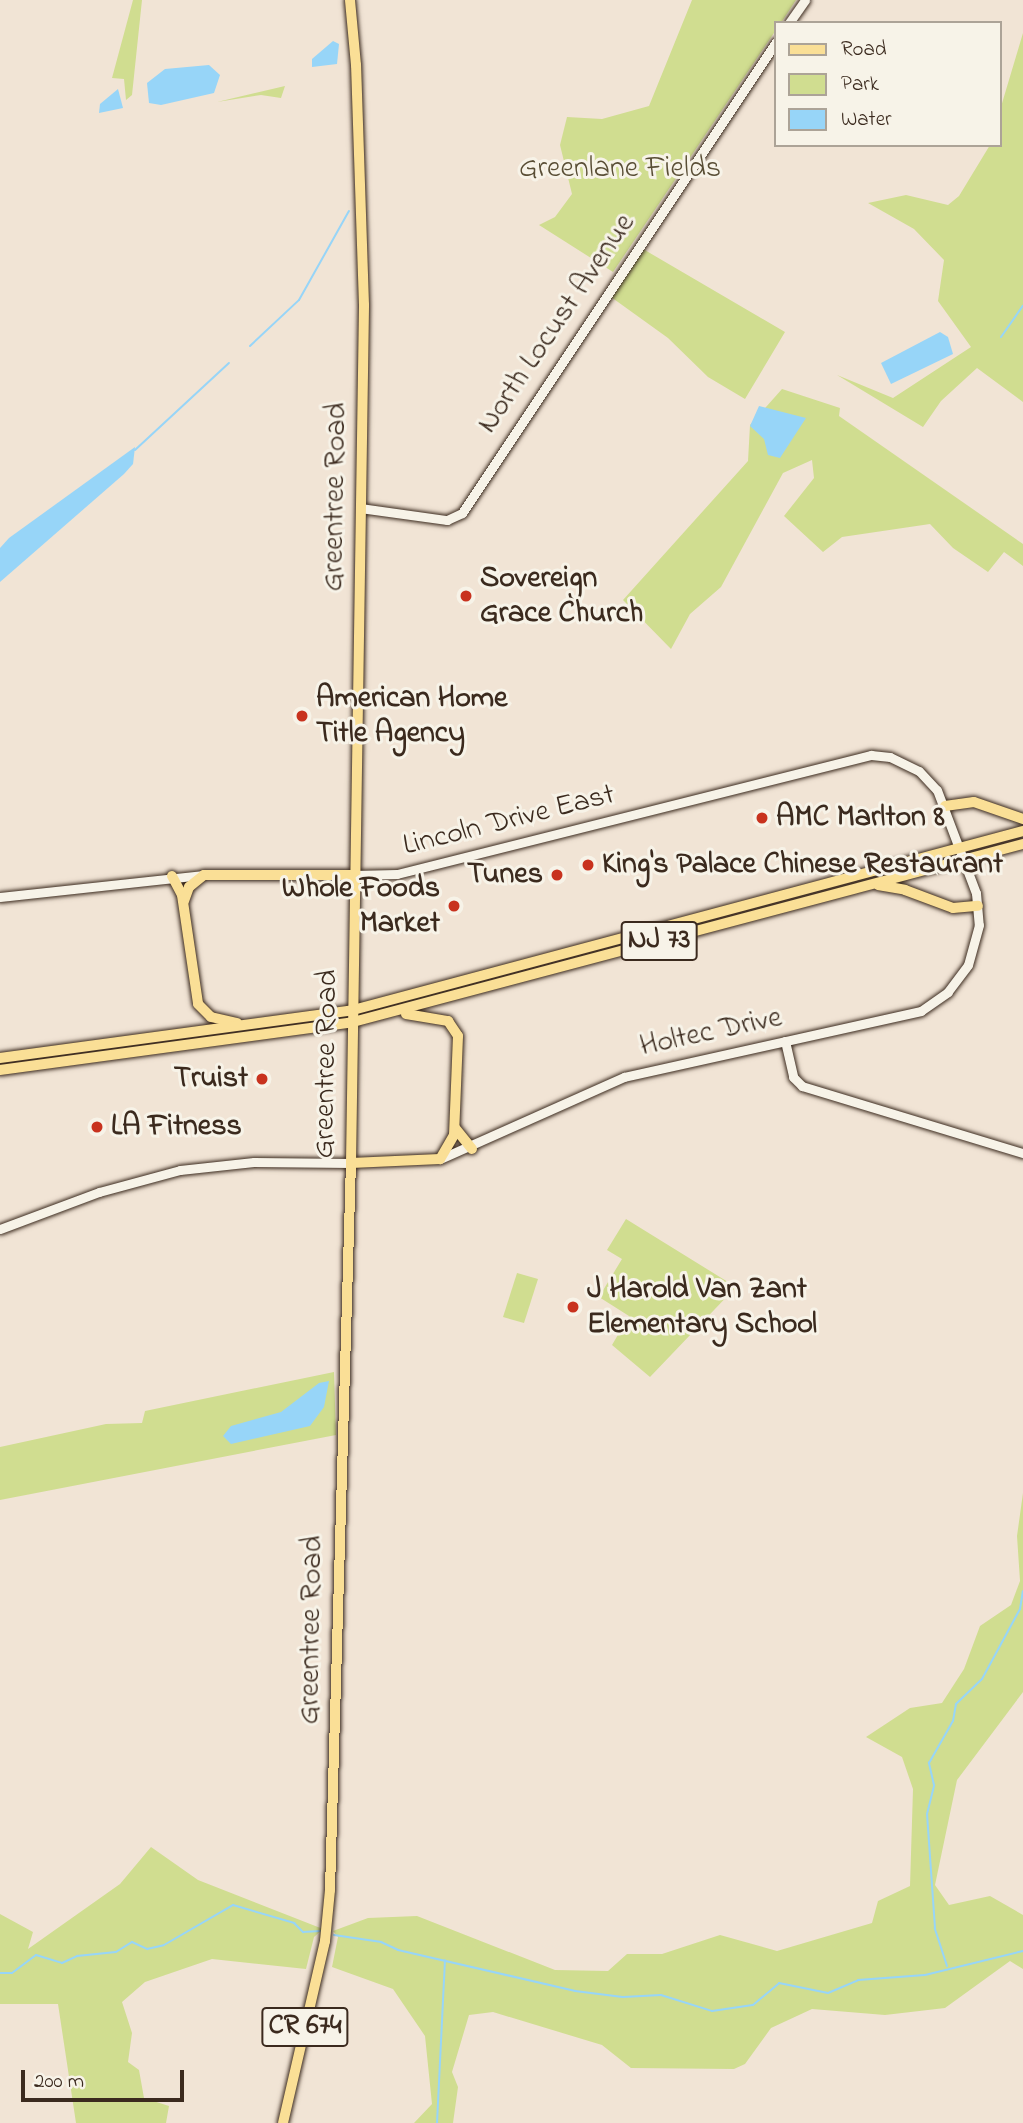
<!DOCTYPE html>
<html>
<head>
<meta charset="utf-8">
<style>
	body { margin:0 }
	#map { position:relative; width:1023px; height:2123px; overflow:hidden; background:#f1e4d5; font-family:"Indie Flower",sans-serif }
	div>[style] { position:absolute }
	.green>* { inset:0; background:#d0dd90 }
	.water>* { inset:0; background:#97d5f8 }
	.stream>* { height:2px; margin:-1px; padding:0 1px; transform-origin:1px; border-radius:1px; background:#97d5f8 }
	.roads { filter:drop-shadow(0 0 2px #3b2a1e) drop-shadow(0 0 2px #3b2a1e) }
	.secondary>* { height:9px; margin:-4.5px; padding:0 4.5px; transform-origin:4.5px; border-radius:4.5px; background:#f7f3e8 }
	.primary>* { height:10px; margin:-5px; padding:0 5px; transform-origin:5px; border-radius:5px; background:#fadf96 }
	.highway>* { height:10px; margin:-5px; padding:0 5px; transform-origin:5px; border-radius:5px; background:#fadf96 }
	.dots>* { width:19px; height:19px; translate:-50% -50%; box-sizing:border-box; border:4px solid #f7f3e8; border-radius:50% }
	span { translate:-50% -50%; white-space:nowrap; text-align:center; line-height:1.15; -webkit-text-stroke:6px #f7f3e8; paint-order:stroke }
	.shield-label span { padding:2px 5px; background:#f7f3e8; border:2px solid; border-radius:5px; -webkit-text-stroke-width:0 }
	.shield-label { font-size:28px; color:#3b2a1e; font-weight:700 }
	.park-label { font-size:30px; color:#594e35 }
	.street-label { font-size:30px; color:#3b2a1e }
	.poi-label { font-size:30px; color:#3b2a1e; font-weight:700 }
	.left { translate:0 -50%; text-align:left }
	.right { translate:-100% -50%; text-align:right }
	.legend { position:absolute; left:774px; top:21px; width:228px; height:126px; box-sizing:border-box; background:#f7f3e8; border:2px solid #aca397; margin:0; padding:9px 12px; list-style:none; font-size:21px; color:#3b2a1e }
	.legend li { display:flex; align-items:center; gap:14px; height:35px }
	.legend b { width:35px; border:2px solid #aca397 }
	.scale { position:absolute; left:21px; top:2070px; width:163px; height:32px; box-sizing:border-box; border:4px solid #3b2a1e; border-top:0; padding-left:9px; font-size:21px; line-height:24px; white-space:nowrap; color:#3b2a1e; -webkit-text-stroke:5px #f7f3e8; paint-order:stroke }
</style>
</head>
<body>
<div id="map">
	<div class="green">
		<i style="clip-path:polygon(133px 0,142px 0,132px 95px,126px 100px,124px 79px,112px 78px)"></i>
		<i style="clip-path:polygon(692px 0,796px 0,781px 23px,776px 23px,776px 30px,613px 272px,539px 225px,555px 217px,572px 194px,560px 145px,567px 117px,602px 119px,649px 106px)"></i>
		<i style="clip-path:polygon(1023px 33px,1023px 402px,977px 368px,941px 401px,923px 427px,837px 375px,893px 398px,971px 347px,938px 301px,944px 260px,914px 229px,868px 203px,906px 195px,948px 205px,959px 196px,990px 145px,1000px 145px,1000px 110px)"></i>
		<i style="clip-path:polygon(285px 86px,281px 98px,261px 95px,217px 102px)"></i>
		<i style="clip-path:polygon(643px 249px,785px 332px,745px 399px,708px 377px,668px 338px,611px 297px)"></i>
		<i style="clip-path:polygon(782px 389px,840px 408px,839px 416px,1023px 544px,1023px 566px,1004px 552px,988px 572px,953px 548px,930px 524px,842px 537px,823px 552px,784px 516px,814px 478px,812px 460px,783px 473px,721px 587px,690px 614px,671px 649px,623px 600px,748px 461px,750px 425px)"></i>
		<i style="clip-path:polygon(626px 1219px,736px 1287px,650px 1377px,612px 1345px,629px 1316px,599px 1297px,622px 1259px,607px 1250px)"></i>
		<i style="clip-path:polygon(517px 1273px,538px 1279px,524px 1323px,503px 1317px)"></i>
		<i style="clip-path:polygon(334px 1372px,336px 1435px,0 1500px,0 1447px,106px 1424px,142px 1423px,145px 1411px)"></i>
		<i style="clip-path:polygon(1023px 1493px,1023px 1692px,957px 1780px,935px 1885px,949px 1905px,990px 1896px,1023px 1915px,1023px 1969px,1010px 1961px,945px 2008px,885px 2015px,812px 2009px,771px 2028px,745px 2064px,734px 2069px,631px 2068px,602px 2045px,493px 2012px,469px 2015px,452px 2072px,458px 2087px,453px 2123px,414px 2123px,432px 2104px,425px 2036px,393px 1989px,332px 1967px,338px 1937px,333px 1931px,368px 1918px,417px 1916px,555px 1970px,608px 1971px,627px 1954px,662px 1954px,720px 1935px,777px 1951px,872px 1923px,878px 1901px,910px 1886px,913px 1789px,902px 1757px,866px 1737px,910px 1708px,942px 1703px,964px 1669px,980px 1626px,1011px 1605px,1020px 1581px,1017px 1536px)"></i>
		<i style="clip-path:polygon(151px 1847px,198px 1880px,323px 1929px,314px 1937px,306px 1969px,212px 1959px,145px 1982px,122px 2002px,132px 2033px,128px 2062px,139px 2070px,144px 2098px,169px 2106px,166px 2123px,76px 2123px,58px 2004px,0 2004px,0 1914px,33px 1932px,28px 1949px,120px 1884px)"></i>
	</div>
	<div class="water">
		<i style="clip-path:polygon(333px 41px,339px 44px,337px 64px,312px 67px,312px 59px)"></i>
		<i style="clip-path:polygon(209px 65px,220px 75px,214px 93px,161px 105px,149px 103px,147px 83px,165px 69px)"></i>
		<i style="clip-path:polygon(118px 89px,123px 108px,99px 113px,100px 104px)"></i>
		<i style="clip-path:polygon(940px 332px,948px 337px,953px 354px,891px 384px,881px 363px)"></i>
		<i style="clip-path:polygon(759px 406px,806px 418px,780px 458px,768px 455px,764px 439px,750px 426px)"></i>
		<i style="clip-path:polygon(135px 447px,133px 464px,124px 474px,0 582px,0 548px,9px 538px)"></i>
		<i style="clip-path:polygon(329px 1381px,324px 1407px,310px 1426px,231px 1444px,223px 1436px,231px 1426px,281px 1412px,319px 1383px)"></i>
	</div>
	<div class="stream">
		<i style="left:1001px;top:337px;width:38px;rotate:-55deg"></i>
		<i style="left:250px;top:346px;width:67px;rotate:-43.2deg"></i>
		<i style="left:299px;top:300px;width:102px;rotate:-60.7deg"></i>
		<i style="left:135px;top:450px;width:128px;rotate:-42.8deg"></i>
		<i style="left:334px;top:1935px;width:48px;rotate:8.5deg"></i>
		<i style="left:381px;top:1942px;width:19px;rotate:25deg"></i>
		<i style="left:398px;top:1950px;width:182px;rotate:13deg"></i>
		<i style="left:575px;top:1991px;width:48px;rotate:7.1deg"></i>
		<i style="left:623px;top:1997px;width:38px;rotate:-3deg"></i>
		<i style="left:661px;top:1995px;width:53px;rotate:17.4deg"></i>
		<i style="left:712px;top:2011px;width:41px;rotate:-8.3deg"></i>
		<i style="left:753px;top:2005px;width:34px;rotate:-40deg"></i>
		<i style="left:779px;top:1983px;width:50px;rotate:11.5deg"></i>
		<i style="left:828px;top:1993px;width:33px;rotate:-23deg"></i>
		<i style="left:858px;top:1980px;width:67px;rotate:-4.3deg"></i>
		<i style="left:925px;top:1975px;width:101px;rotate:-13.8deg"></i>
		<i style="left:947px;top:1966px;width:40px;rotate:-108deg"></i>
		<i style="left:935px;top:1928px;width:114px;rotate:-94deg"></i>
		<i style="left:927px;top:1814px;width:30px;rotate:-76deg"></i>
		<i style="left:934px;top:1785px;width:23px;rotate:-103deg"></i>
		<i style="left:929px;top:1763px;width:48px;rotate:-60.3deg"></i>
		<i style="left:953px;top:1721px;width:17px;rotate:-80deg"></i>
		<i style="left:956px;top:1704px;width:36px;rotate:-44deg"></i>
		<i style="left:982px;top:1679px;width:80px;rotate:-61.5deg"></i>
		<i style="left:1020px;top:1609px;width:18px;rotate:-81deg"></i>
		<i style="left:0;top:1973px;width:12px"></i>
		<i style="left:12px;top:1973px;width:30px;rotate:-37deg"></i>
		<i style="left:36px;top:1955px;width:27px;rotate:17deg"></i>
		<i style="left:62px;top:1963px;width:17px;rotate:-25deg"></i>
		<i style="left:77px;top:1956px;width:39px;rotate:-6deg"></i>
		<i style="left:116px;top:1952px;width:19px;rotate:-32deg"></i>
		<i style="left:132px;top:1942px;width:17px;rotate:25deg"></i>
		<i style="left:147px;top:1949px;width:17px;rotate:-13deg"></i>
		<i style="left:164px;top:1945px;width:80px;rotate:-30.1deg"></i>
		<i style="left:233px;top:1905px;width:64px;rotate:16.4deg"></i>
		<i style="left:294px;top:1923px;width:13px;rotate:45deg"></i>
		<i style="left:303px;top:1932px;width:17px;rotate:-3deg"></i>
		<i style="left:437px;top:2123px;width:163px;rotate:-87.2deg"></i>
	</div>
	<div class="roads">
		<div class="secondary">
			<i style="left:789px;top:23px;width:28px;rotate:-55deg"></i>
			<i style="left:360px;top:508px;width:88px;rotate:7.9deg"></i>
			<i style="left:447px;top:520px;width:17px;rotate:-25deg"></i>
			<i style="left:462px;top:513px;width:566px;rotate:-56.31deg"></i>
			<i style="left:353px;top:875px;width:44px;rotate:-1.3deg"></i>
			<i style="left:397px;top:874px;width:489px;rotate:-14.1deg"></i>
			<i style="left:871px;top:755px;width:19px;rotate:6deg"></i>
			<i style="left:890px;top:757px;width:32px;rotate:26deg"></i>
			<i style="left:919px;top:771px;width:26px;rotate:47deg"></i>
			<i style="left:937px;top:790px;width:110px;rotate:69.3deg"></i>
			<i style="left:976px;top:893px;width:32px;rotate:85deg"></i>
			<i style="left:979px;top:925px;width:41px;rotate:105.4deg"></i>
			<i style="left:968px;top:965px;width:34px;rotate:127deg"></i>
			<i style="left:948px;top:992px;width:33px;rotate:145deg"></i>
			<i style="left:921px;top:1011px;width:304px;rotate:167.5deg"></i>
			<i style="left:624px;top:1077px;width:201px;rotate:156deg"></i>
			<i style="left:0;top:897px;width:205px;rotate:-6.2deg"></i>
			<i style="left:785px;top:1041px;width:37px;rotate:77deg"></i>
			<i style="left:793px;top:1077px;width:13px;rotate:45deg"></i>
			<i style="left:802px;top:1086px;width:231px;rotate:16.9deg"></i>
			<i style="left:0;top:1229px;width:106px;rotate:-20.5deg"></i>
			<i style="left:99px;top:1192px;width:84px;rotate:-15.2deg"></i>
			<i style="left:180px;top:1170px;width:74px;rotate:-6.2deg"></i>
			<i style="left:254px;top:1162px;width:97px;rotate:0.6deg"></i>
		</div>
		<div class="primary">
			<i style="left:204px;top:875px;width:149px"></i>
			<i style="left:351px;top:1163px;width:89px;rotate:-2.6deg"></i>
			<i style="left:283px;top:2123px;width:187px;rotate:-77deg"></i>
			<i style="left:325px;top:1941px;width:51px;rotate:-84.4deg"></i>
			<i style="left:330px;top:1890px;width:727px;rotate:-88.35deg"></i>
			<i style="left:351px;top:1163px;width:858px;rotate:-89.13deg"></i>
			<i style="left:364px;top:305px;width:240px;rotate:-91.9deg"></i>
			<i style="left:356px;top:65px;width:65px;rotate:-95.3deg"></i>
		</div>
		<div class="highway">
			<i style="left:945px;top:806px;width:29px;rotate:-8deg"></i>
			<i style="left:974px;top:802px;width:52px;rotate:19.1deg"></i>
			<i style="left:172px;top:876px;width:21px;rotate:62deg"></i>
			<i style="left:182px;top:895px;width:110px;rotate:81.6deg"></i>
			<i style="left:198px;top:1004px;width:18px;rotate:45deg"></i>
			<i style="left:211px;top:1017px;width:27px;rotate:13deg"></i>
			<i style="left:878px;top:885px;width:27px;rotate:10deg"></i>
			<i style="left:905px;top:890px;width:51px;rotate:20.6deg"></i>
			<i style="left:953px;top:908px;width:25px;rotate:-5deg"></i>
			<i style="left:184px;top:901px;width:15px;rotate:-70deg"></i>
			<i style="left:189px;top:887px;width:19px;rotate:-39deg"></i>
			<i style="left:406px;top:1014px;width:43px;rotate:9.5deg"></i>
			<i style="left:448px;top:1021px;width:18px;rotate:56deg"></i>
			<i style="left:458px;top:1036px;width:99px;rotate:92.3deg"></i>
			<i style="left:454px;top:1135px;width:28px;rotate:120deg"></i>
			<i style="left:0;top:1058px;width:356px;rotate:-7.7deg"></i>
			<i style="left:353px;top:1010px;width:693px;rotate:-14.96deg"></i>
			<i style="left:0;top:1070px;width:356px;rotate:-7.7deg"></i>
			<i style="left:353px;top:1022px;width:693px;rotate:-14.88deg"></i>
			<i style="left:455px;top:1128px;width:27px;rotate:51deg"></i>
		</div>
	</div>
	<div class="dots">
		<i style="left:466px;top:596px;background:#c8321e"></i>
		<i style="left:302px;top:716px;background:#c8321e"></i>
		<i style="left:762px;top:818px;background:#c8321e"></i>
		<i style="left:588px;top:865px;background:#c8321e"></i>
		<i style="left:557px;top:875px;background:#c8321e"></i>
		<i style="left:454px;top:906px;background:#c8321e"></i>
		<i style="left:262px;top:1079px;background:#c8321e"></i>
		<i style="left:97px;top:1127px;background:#c8321e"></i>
		<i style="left:573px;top:1307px;background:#c8321e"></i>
	</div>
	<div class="shield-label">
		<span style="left:659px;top:941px">NJ 73</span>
		<span style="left:305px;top:2027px">CR 674</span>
	</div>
	<div class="park-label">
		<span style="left:620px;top:169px">Greenlane Fields</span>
	</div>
	<div class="street-label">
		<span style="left:557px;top:324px;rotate:-56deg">North Locust Avenue</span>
		<span style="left:336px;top:497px;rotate:-89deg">Greentree Road</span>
		<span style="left:509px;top:821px;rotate:-14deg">Lincoln Drive East</span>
		<span style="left:711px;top:1033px;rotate:-12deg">Holtec Drive</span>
		<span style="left:327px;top:1064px;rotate:-89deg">Greentree Road</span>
		<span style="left:312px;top:1630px;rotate:-89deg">Greentree Road</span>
	</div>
	<div class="poi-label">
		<span class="left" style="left:480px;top:596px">Sovereign<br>Grace Church</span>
		<span class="left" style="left:316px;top:716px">American Home<br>Title Agency</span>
		<span class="left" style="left:776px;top:818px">AMC Marlton 8</span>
		<span class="left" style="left:602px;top:865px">King's Palace Chinese Restaurant</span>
		<span class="right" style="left:543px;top:875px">Tunes</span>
		<span class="right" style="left:440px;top:906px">Whole Foods<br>Market</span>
		<span class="right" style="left:248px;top:1079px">Truist</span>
		<span class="left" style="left:111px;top:1127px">LA Fitness</span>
		<span class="left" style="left:587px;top:1307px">J Harold Van Zant<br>Elementary School</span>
	</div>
	<ul class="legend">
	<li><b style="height:9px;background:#fadf96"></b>Road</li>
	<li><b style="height:19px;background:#d0dd90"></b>Park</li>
	<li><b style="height:19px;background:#97d5f8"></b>Water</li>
	</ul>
	<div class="scale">200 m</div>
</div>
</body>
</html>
